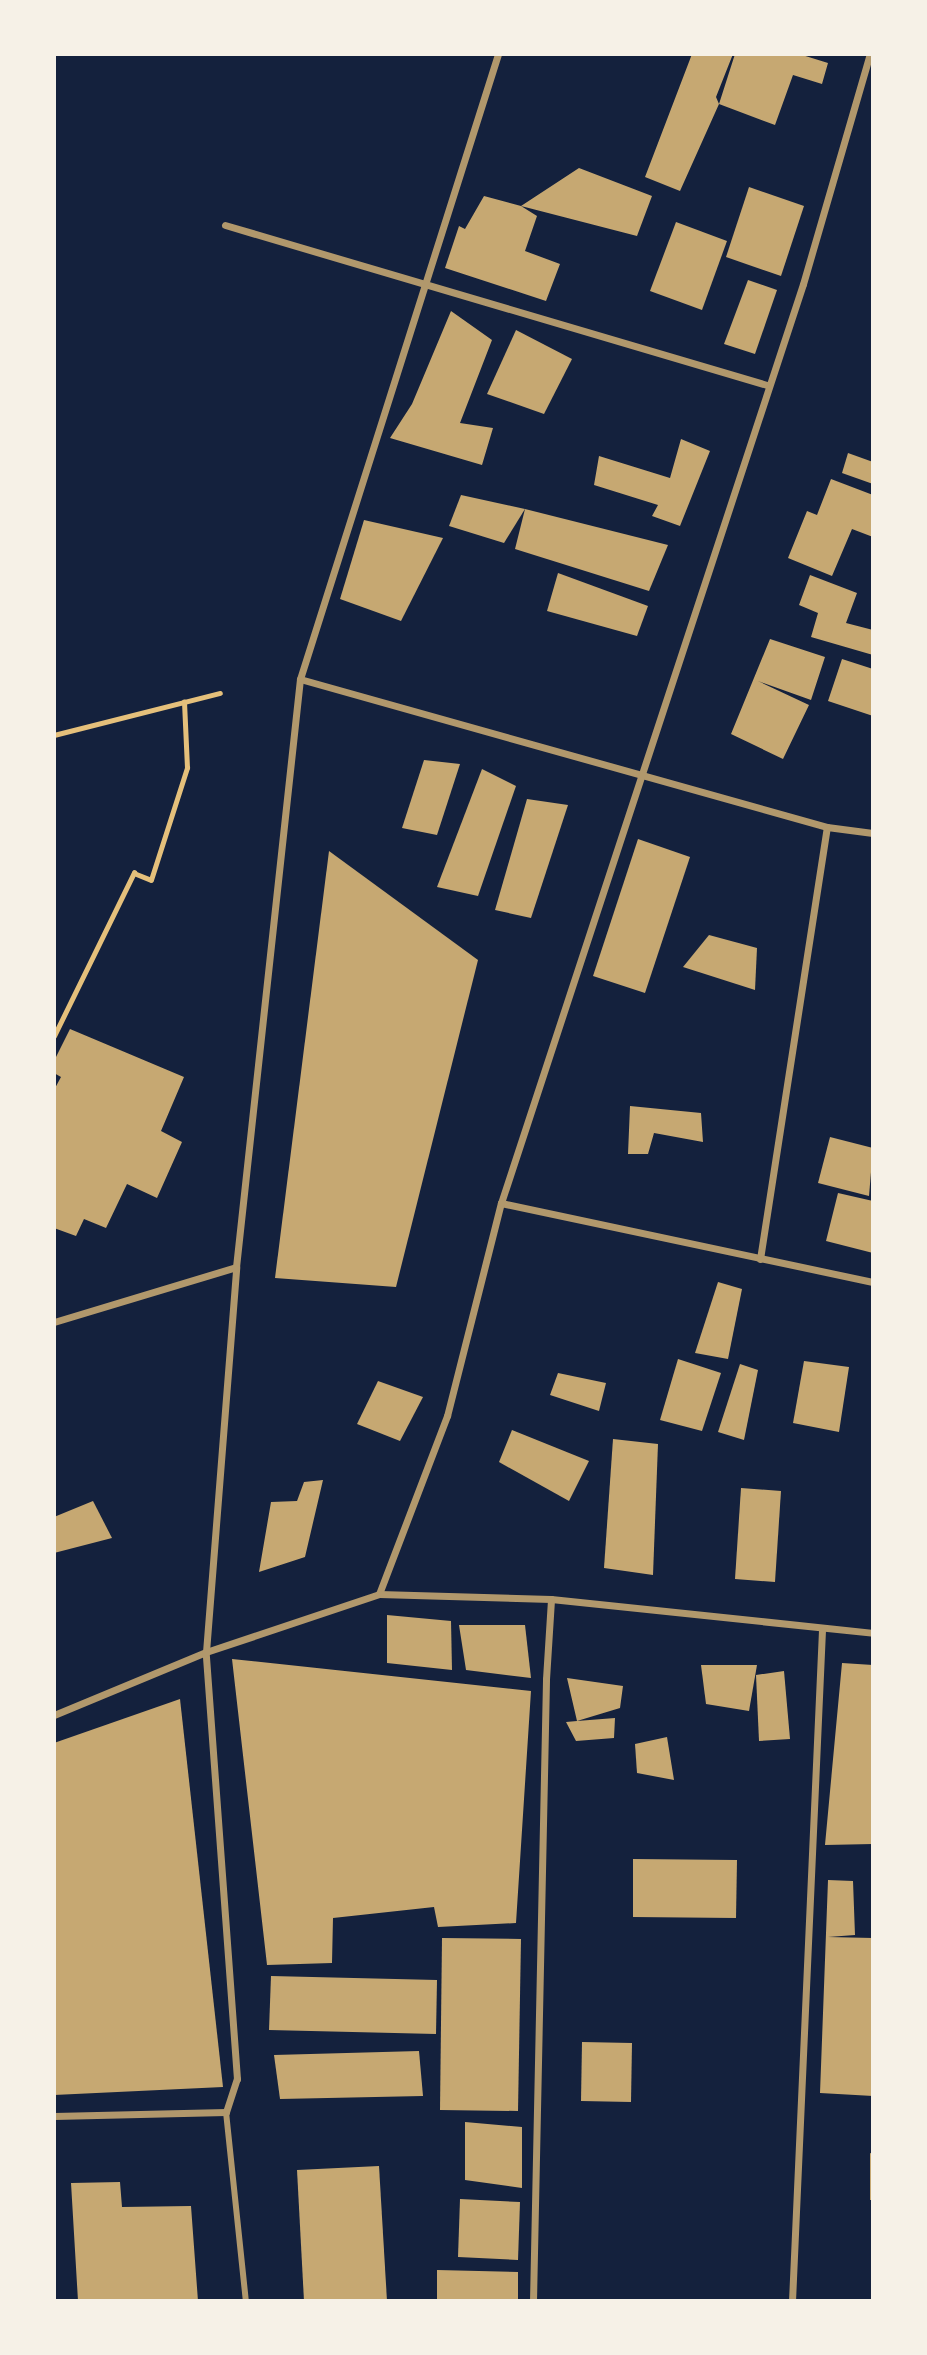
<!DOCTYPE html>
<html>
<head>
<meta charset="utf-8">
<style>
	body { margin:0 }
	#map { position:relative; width:927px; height:2355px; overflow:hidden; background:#14213d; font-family:Commissioner,sans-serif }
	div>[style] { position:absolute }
	.building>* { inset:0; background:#c6a872 }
	.path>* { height:4.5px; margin:-2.25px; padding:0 2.25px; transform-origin:2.25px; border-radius:2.25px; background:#e5c07b }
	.pedestrian>* { height:6px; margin:-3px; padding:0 3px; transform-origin:3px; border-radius:3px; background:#b1986c }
	.minor>* { height:7px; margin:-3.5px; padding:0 3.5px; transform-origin:3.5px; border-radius:3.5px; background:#b1986c }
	span { translate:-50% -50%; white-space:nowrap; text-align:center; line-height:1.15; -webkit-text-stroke:7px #f6f1e7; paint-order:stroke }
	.frame { position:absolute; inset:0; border:56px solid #f6f1e7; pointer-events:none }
</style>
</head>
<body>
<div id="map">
	<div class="building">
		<i style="clip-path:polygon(692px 54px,733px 54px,716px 97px,719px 104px,680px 191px,645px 177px)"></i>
		<i style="clip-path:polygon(735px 54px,799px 54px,828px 63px,822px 84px,793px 75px,775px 125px,719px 104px)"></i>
		<i style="clip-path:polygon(579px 168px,652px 196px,637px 236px,521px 206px,537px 216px,525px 251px,560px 264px,546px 301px,445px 268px,459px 226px,465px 229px,484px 196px,521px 206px)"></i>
		<i style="clip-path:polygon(749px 187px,804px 206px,781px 276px,726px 257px)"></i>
		<i style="clip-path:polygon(676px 222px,727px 241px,702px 310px,650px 291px)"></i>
		<i style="clip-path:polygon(748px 280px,777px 290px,755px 354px,724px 344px)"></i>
		<i style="clip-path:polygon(451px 311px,492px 340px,460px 423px,493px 428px,482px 465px,390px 438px,412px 404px)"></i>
		<i style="clip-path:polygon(516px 330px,572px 359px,544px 414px,487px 394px)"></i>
		<i style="clip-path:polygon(681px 439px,710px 451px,680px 526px,652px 516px,658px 505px,594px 485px,599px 456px,670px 478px)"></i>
		<i style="clip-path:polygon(848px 453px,873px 462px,873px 484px,842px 473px)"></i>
		<i style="clip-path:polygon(831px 479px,873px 495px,873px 537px,852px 529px,832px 576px,788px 558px,807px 511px,817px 515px)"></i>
		<i style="clip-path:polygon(461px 495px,525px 509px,504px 543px,449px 526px)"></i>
		<i style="clip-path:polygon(525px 509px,668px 545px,649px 591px,515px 549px)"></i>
		<i style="clip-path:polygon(364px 520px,443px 538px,401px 621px,340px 599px)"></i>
		<i style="clip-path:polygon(558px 573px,648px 606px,637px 636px,547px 611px)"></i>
		<i style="clip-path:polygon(810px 575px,857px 593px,846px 623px,873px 630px,873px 655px,811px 637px,818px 613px,799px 605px)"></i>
		<i style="clip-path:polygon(770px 639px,825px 657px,811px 700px,758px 681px,809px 705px,783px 759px,731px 734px)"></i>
		<i style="clip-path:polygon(842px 659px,873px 669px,873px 716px,828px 701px)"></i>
		<i style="clip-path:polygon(424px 760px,460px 764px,437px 835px,402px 828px)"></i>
		<i style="clip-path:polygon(482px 769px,516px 786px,478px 896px,437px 887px)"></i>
		<i style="clip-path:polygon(527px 799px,568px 805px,531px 918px,495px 910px)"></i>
		<i style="clip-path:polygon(638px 839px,690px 857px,645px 993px,593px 976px)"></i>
		<i style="clip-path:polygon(329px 851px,478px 960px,396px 1287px,275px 1278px)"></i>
		<i style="clip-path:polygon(709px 935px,757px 948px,755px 990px,683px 967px)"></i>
		<i style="clip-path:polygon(70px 1029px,184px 1077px,161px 1131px,182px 1142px,157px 1198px,127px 1184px,106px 1228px,84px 1219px,76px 1236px,54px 1228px,54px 1090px,61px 1077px,54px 1073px,54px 1061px)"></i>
		<i style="clip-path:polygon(630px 1106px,701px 1113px,703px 1142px,654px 1133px,648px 1154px,628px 1154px)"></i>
		<i style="clip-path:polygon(830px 1137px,873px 1148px,869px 1196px,818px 1183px)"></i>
		<i style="clip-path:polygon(838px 1193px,873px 1201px,873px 1253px,826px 1241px)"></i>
		<i style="clip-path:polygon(718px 1282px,742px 1289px,728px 1359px,695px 1353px)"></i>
		<i style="clip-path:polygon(678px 1359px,721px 1373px,702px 1431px,660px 1420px)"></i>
		<i style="clip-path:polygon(804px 1361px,849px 1367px,839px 1432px,793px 1423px)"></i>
		<i style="clip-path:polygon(740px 1364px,758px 1370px,744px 1440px,718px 1432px)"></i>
		<i style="clip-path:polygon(558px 1373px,606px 1383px,599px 1411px,550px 1395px)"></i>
		<i style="clip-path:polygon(378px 1381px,423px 1397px,400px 1441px,357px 1424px)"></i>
		<i style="clip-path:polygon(512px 1430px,589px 1461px,569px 1501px,499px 1462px)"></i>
		<i style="clip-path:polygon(613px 1439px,658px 1444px,653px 1575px,604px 1568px)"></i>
		<i style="clip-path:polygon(323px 1480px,305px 1557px,259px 1572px,271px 1502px,297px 1501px,304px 1482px)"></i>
		<i style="clip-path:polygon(741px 1488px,781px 1491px,775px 1582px,735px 1579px)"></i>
		<i style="clip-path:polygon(93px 1501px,112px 1538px,54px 1553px,54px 1517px)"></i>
		<i style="clip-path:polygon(387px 1615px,451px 1621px,452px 1670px,387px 1663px)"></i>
		<i style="clip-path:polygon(459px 1625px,525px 1625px,531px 1678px,466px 1670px)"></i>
		<i style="clip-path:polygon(232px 1659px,531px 1691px,516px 1923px,438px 1927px,434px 1907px,333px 1918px,332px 1963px,267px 1965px)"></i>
		<i style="clip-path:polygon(842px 1663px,873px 1665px,873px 1844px,825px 1845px)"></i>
		<i style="clip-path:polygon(701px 1665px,757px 1665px,749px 1711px,706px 1704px)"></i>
		<i style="clip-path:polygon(784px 1671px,790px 1739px,759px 1741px,756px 1675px)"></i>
		<i style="clip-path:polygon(567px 1678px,623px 1686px,620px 1708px,577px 1721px,615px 1718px,614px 1738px,576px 1741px,566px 1722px,577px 1721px)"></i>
		<i style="clip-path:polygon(180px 1699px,223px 2087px,54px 2095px,54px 1743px)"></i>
		<i style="clip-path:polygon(667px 1737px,674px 1780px,637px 1773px,635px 1744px)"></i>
		<i style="clip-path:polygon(633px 1859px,737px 1860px,736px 1918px,633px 1917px)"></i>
		<i style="clip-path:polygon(828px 1880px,853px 1881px,855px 1935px,828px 1937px,873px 1938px,873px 2096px,820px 2093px)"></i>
		<i style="clip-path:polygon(442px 1938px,521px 1939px,518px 2111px,440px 2110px)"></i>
		<i style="clip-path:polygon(271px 1976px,437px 1980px,436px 2034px,269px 2030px)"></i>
		<i style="clip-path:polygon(582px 2042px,632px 2043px,631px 2102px,581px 2101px)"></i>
		<i style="clip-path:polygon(419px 2051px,423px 2096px,280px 2099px,274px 2055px)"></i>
		<i style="clip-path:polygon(465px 2122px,522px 2127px,522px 2188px,465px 2180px)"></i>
		<i style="clip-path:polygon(870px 2153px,873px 2154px,873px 2200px,870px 2200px)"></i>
		<i style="clip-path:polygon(379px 2166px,387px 2301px,304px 2301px,297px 2170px)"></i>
		<i style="clip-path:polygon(120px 2182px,122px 2207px,191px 2206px,198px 2301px,78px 2301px,71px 2183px)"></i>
		<i style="clip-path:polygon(460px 2199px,520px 2202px,518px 2260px,458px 2257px)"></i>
		<i style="clip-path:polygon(437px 2270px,518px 2272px,518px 2301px,437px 2301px)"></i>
	</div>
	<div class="path">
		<i style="left:54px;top:735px;width:171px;rotate:-14.2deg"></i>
		<i style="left:54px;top:1036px;width:182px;rotate:-63.9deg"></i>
		<i style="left:134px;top:873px;width:18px;rotate:22deg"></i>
		<i style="left:151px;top:880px;width:118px;rotate:-72.2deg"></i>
		<i style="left:187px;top:768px;width:66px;rotate:-92.6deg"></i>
	</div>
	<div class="pedestrian">
		<i style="left:226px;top:2112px;width:190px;rotate:84deg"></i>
	</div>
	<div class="minor">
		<i style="left:225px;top:225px;width:565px;rotate:16.45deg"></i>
		<i style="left:300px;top:679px;width:547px;rotate:15.69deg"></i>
		<i style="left:827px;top:827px;width:46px;rotate:7.4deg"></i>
		<i style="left:501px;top:1203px;width:380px;rotate:12deg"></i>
		<i style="left:760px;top:1259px;width:437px;rotate:-81.2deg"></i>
		<i style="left:54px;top:1322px;width:190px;rotate:-16.8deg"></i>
		<i style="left:379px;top:1594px;width:191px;rotate:-69.1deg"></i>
		<i style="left:447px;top:1416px;width:220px;rotate:-75.8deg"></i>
		<i style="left:501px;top:1203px;width:967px;rotate:-71.81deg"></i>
		<i style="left:803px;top:284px;width:240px;rotate:-73.8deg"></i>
		<i style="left:54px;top:1715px;width:165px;rotate:-22.5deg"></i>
		<i style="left:206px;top:1652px;width:182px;rotate:-18.5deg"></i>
		<i style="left:379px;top:1594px;width:172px;rotate:1.7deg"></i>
		<i style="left:551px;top:1599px;width:324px;rotate:6deg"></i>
		<i style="left:54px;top:2116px;width:172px;rotate:-1.3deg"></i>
		<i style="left:226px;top:2112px;width:35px;rotate:-72deg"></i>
		<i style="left:237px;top:2079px;width:428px;rotate:-94.2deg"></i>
		<i style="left:206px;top:1652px;width:386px;rotate:-85.5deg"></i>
		<i style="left:236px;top:1267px;width:591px;rotate:-83.79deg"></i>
		<i style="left:300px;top:679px;width:656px;rotate:-72.42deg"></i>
		<i style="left:533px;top:2301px;width:622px;rotate:-88.8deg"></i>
		<i style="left:546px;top:1679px;width:80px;rotate:-86.4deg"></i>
		<i style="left:792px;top:2301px;width:673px;rotate:-87.44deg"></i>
	</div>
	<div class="frame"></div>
</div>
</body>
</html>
